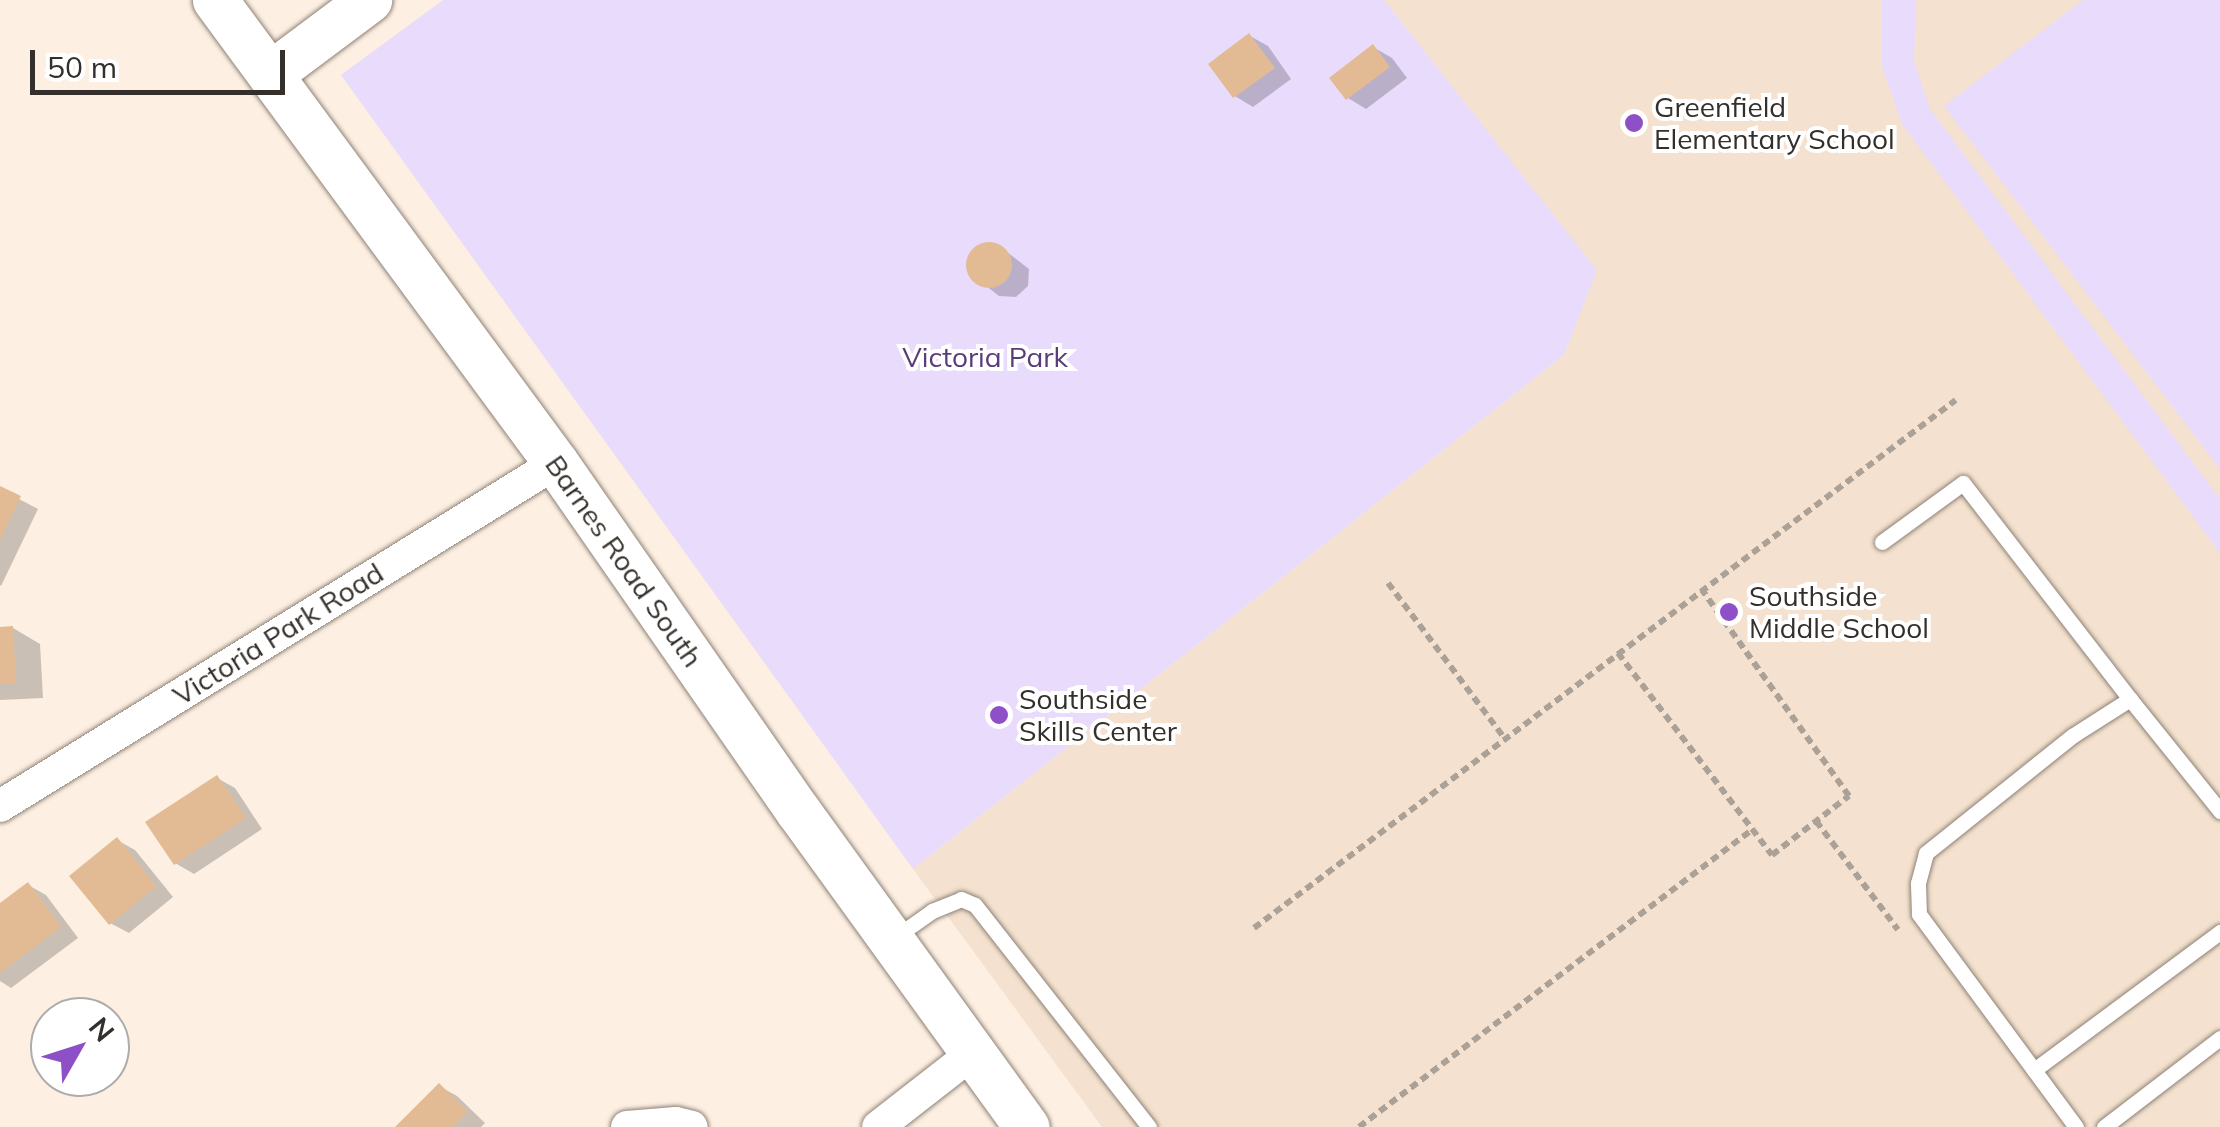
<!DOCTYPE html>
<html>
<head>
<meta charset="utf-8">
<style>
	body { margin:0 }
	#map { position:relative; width:2220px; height:1127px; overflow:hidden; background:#fdefe2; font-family:Mulish,sans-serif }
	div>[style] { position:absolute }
	.built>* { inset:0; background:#f4e1cf }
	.green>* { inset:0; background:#e9dbfc }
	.shadow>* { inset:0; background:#0003 }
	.building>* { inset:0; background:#e2bb94 }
	.round { border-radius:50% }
	.path>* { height:6px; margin-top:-3px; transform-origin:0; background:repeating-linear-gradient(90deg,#aba197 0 8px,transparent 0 13px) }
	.roads { filter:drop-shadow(0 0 2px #8e8276) drop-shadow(0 0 2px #8e8276) }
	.lane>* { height:15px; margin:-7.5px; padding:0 7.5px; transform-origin:7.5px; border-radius:7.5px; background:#fff }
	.street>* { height:32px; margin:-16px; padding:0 16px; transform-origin:16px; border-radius:16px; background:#fff }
	.secondary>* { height:45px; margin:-22.5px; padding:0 22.5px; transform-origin:22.5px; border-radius:22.5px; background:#fff }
	.dots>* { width:28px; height:28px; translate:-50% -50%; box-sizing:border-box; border:5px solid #fff; border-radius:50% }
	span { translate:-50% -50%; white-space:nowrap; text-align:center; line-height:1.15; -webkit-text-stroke:8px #fff; paint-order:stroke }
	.poi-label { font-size:28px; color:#342f2a }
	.left { translate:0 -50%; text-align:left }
	.park-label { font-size:28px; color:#5a3d78 }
	.street-label { font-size:28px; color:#342f2a }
	.north { position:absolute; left:30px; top:997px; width:100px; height:100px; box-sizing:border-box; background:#fff; border:2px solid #aeacaa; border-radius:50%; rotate:51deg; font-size:28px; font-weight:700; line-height:40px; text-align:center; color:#342f2a }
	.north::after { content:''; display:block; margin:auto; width:35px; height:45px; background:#8d50c6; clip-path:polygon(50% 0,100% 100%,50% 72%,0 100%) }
	.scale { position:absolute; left:30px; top:50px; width:255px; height:45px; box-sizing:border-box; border:5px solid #342f2a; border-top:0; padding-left:12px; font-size:30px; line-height:35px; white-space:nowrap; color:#342f2a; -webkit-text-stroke:8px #fff; paint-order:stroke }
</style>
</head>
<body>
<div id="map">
	<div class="built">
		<i style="clip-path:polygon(1384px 0,2220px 0,2220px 1127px,1102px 1127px,913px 869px,1564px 355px,1596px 270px)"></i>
	</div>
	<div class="green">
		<i style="clip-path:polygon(443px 0,1384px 0,1597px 270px,1564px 355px,913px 869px,341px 75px)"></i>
		<i style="clip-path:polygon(1882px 0,1916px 0,1914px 61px,1930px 109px,2220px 499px,2220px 553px,1902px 124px,1882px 67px)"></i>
		<i style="clip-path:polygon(2083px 0,2220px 0,2220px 469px,1944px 106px)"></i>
	</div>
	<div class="shadow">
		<i style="clip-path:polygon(1250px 36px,1268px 46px,1291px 79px,1253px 107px,1235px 96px)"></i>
		<i style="clip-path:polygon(1373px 47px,1392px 58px,1407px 78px,1366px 109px,1348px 98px)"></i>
		<i style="clip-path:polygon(981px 244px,998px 245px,1029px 269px,1028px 286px,1016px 297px,999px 296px,968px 272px,969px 255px)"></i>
		<i style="clip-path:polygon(0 489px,38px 509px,1px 586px,0 585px)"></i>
		<i style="clip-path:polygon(13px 628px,40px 644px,43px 698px,0 700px,0 629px)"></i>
		<i style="clip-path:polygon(217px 778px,235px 788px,262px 829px,194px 874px,175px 863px)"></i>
		<i style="clip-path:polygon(117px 840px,135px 850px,173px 897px,129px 933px,110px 923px)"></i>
		<i style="clip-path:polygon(28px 885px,46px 895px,78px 938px,11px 988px,0 981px,0 906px)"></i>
		<i style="clip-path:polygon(439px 1086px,457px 1096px,485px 1123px,481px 1127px,398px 1127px)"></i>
	</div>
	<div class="building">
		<i style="clip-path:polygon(1249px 33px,1275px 68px,1233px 98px,1208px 64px)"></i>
		<i style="clip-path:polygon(1373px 44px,1390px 67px,1346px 100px,1329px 78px)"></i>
		<i class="round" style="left:966px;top:242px;width:46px;height:46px"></i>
		<i style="clip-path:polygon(0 486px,21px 496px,0 540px)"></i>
		<i style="clip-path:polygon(13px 626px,16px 683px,0 684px,0 627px)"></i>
		<i style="clip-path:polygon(217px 775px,246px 818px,174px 865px,145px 822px)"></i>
		<i style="clip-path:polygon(117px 837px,156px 886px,109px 925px,69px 876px)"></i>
		<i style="clip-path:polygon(28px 882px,61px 927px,0 973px,0 903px)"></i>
		<i style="clip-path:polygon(439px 1083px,468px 1112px,453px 1127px,395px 1127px)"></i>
	</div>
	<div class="path">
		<i style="left:1388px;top:583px;width:195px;rotate:53.1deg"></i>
		<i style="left:1618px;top:653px;width:254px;rotate:52.7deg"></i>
		<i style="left:1772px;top:855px;width:97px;rotate:-37.5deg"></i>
		<i style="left:1849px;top:796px;width:253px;rotate:-125.5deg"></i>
		<i style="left:1816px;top:821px;width:136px;rotate:53deg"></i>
		<i style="left:1254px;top:928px;width:878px;rotate:-36.95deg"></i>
		<i style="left:1359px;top:1127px;width:493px;rotate:-37.1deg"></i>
	</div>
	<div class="roads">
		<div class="lane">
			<i style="left:1882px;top:542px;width:100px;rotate:-36.1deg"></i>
			<i style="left:1963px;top:483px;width:273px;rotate:52.3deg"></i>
			<i style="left:894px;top:938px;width:47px;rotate:-35.4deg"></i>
			<i style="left:932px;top:911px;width:31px;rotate:-22deg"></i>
			<i style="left:961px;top:899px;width:15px;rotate:23deg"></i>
			<i style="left:975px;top:905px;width:282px;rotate:51.9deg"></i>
			<i style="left:2034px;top:1070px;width:232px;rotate:-36.6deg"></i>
			<i style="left:2076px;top:1127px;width:265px;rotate:-126.4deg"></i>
			<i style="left:1919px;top:914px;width:31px;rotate:-92deg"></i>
			<i style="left:1918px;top:883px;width:31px;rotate:-75deg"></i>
			<i style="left:1926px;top:853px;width:187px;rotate:-38.7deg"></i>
			<i style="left:2072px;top:736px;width:69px;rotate:-32.5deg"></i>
			<i style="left:2130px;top:699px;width:144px;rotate:51.2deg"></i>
			<i style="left:2104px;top:1127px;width:146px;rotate:-37.5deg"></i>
		</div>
		<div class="street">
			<i style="left:0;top:806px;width:653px;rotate:-31.67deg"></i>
			<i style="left:627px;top:1127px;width:49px;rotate:-4.7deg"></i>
			<i style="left:676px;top:1123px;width:16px;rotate:14deg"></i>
			<i style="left:878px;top:1127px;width:120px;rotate:-37.9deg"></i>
		</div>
		<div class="secondary">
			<i style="left:215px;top:0;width:575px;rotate:53.63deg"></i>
			<i style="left:556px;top:463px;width:424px;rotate:55.2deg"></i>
			<i style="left:798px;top:811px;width:390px;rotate:54.1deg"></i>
			<i style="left:270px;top:74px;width:124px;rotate:-36.8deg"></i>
		</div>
	</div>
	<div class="dots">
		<i style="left:1634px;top:123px;background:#8d50c6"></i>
		<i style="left:1729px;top:612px;background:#8d50c6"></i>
		<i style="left:999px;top:715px;background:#8d50c6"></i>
	</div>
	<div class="poi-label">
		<span class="left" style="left:1654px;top:123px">Greenfield<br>Elementary School</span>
		<span class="left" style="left:1749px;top:612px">Southside<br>Middle School</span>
		<span class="left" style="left:1019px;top:715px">Southside<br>Skills Center</span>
	</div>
	<div class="park-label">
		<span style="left:985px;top:357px">Victoria Park</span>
	</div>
	<div class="street-label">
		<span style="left:624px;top:561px;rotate:55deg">Barnes Road South</span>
		<span style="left:278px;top:634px;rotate:-32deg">Victoria Park Road</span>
	</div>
	<div class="north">N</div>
	<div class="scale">50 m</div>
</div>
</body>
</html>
